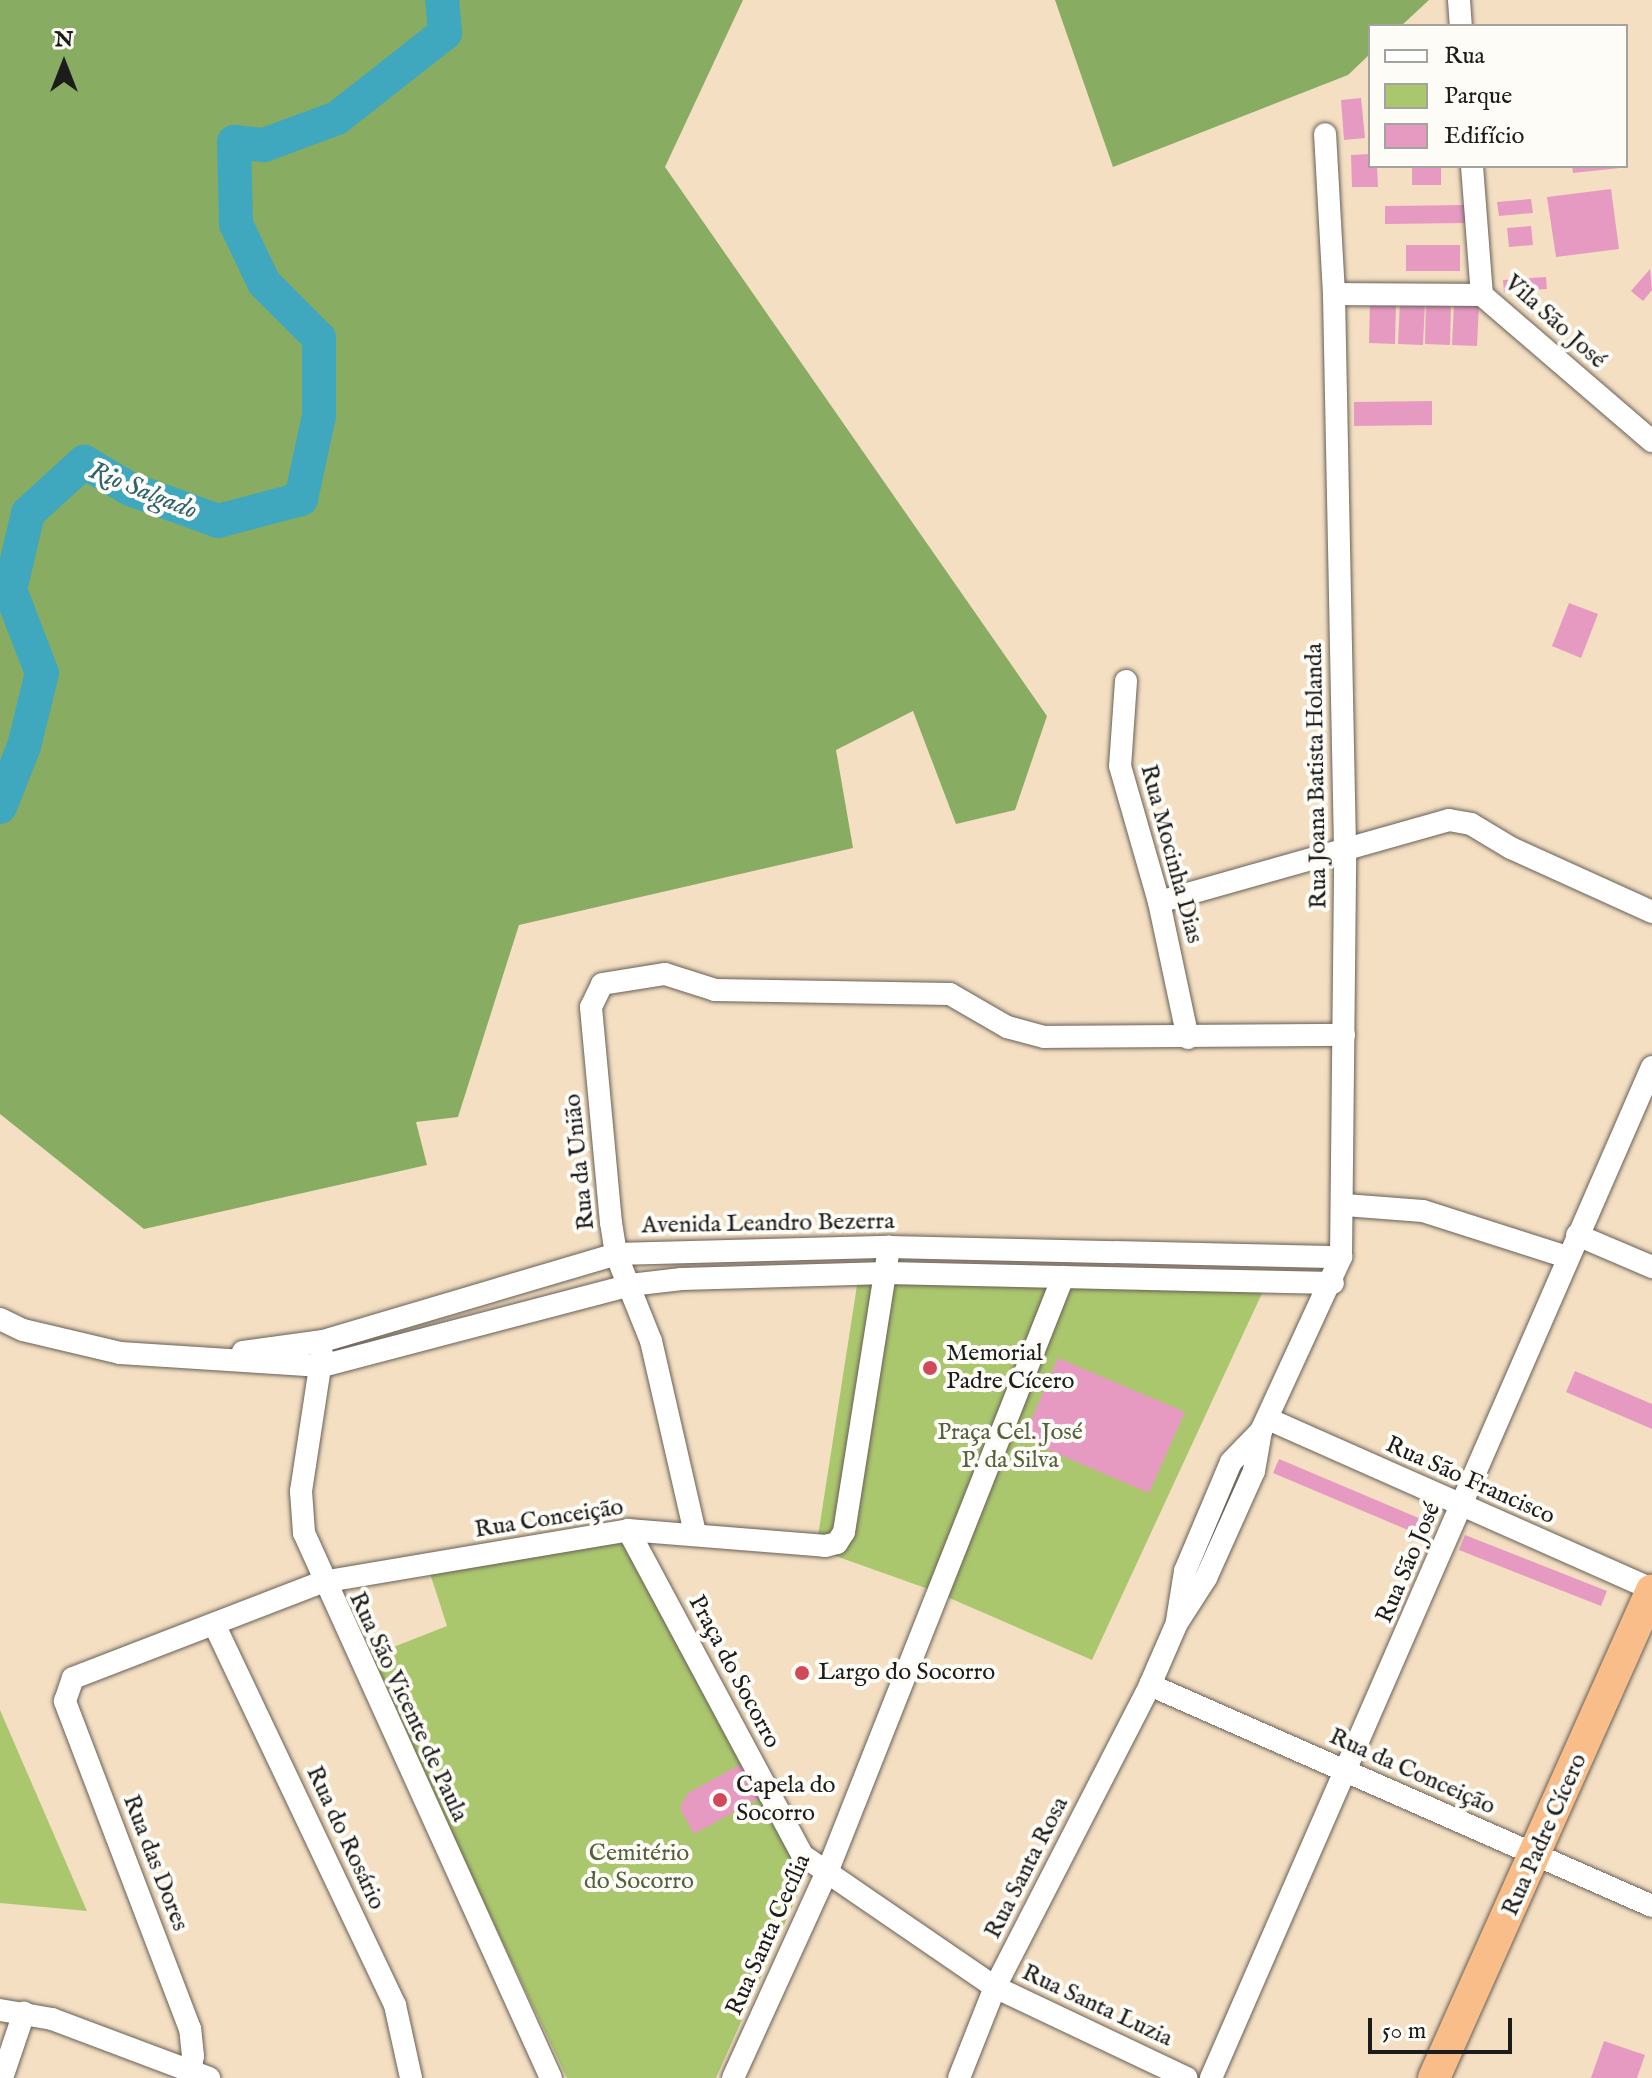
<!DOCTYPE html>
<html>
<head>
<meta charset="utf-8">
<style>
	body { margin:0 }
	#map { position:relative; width:1652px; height:2078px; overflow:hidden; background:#f4dfc3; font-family:"IM FELL English",serif }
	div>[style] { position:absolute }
	.green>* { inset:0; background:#abc76e }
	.forest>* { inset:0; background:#88ac61 }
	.river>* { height:34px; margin:-17px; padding:0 17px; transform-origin:17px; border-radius:17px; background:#3fa8bf }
	.building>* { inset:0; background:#e69ac2 }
	.roads { filter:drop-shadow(0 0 2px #686056) drop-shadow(0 0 2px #686056) }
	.minor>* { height:22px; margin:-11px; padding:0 11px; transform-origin:11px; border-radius:11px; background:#fff }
	.highway>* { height:32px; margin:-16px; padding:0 16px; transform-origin:16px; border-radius:16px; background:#f8bd89 }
	.dots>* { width:22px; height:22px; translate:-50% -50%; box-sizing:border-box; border:4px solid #fdfcf7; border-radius:50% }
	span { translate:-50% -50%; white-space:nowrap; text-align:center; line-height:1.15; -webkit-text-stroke:8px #fdfcf7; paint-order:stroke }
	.street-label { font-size:24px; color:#1c1c1c }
	.poi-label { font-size:24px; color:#1c1c1c }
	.left { translate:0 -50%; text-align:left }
	.park-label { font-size:24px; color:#55603d }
	.water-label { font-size:26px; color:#2e626e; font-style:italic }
	.legend { position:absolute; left:1368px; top:24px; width:260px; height:144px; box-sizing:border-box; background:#fdfcf7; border:2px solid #a3a29f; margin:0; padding:10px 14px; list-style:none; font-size:24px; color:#1c1c1c }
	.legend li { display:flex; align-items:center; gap:16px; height:40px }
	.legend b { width:40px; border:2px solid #a3a29f }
	.north { position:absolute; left:24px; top:24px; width:80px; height:80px; -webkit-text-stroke:6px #fdfcf7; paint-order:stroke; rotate:0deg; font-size:22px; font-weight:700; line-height:32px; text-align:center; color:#1c1c1c }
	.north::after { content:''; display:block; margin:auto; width:28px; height:36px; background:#1c1c1c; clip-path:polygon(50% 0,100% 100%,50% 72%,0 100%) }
	.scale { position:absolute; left:1368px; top:2018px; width:144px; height:36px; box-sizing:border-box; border:4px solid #1c1c1c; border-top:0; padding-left:10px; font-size:24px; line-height:28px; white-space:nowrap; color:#1c1c1c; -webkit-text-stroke:6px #fdfcf7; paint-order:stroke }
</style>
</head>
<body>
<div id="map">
	<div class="green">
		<i style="clip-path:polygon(858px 1279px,1264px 1289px,1092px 1660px,931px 1590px,816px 1549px)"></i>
		<i style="clip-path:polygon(635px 1542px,812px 1862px,716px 2078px,567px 2078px,368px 1657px,447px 1626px,427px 1564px)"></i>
		<i style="clip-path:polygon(0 1710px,87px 1911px,0 1903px)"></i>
	</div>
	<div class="forest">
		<i style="clip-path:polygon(0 0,743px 0,665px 167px,1047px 716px,1015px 810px,956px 824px,913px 711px,836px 750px,853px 848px,519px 925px,458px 1117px,416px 1122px,427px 1165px,144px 1229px,0 1114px)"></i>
		<i style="clip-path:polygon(1055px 0,1429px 0,1401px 26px,1370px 26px,1370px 54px,1348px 75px,1113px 167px)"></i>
	</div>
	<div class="river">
		<i style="left:0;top:807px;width:66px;rotate:-68.5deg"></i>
		<i style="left:24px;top:746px;width:75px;rotate:-76.1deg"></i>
		<i style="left:42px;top:673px;width:89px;rotate:-111.1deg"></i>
		<i style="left:10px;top:590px;width:79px;rotate:-76.8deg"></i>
		<i style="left:28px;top:513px;width:76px;rotate:-42.3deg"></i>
		<i style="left:84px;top:462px;width:53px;rotate:30.4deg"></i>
		<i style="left:130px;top:489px;width:94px;rotate:20deg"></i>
		<i style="left:218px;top:521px;width:86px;rotate:-14.8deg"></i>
		<i style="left:301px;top:499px;width:85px;rotate:-77.8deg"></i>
		<i style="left:319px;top:416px;width:78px;rotate:-90deg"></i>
		<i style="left:319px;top:338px;width:78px;rotate:-135deg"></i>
		<i style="left:264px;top:283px;width:65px;rotate:-115.4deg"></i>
		<i style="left:236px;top:224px;width:82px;rotate:-91.4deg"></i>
		<i style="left:234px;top:142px;width:30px;rotate:6deg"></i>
		<i style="left:264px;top:145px;width:78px;rotate:-20.3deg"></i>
		<i style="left:337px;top:118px;width:137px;rotate:-38.2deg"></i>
		<i style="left:445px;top:33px;width:33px;rotate:-95deg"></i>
	</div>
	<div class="building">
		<i style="clip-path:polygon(1361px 98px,1365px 138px,1344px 140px,1341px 100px)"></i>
		<i style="clip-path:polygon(1370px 154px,1370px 166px,1377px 166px,1378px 187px,1352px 187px,1351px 155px)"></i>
		<i style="clip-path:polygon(1412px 166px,1441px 166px,1441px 185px,1412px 185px)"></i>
		<i style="clip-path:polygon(1572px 166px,1620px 166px,1620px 168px,1573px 173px)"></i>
		<i style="clip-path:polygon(1611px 189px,1619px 249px,1556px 257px,1547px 197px)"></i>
		<i style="clip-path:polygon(1531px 199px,1533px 213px,1499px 216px,1497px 202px)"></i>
		<i style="clip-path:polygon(1466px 205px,1466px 223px,1385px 224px,1385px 206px)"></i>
		<i style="clip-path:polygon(1531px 226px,1533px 245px,1509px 247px,1507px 228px)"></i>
		<i style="clip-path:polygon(1406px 245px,1460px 245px,1460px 271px,1406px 271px)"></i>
		<i style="clip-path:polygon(1650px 269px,1652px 290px,1643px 301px,1631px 291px)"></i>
		<i style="clip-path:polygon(1546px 277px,1547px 289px,1504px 292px,1503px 280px)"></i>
		<i style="clip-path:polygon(1370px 301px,1396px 302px,1395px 344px,1369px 343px)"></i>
		<i style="clip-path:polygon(1400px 302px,1425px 303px,1423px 345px,1398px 344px)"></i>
		<i style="clip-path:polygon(1426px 302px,1451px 303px,1450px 345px,1425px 344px)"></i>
		<i style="clip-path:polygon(1454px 303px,1479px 304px,1477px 346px,1452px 345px)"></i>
		<i style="clip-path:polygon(1432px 401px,1432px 425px,1354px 426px,1354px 402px)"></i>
		<i style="clip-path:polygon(1569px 603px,1598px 614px,1581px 658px,1552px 646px)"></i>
		<i style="clip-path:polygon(1058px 1358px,1185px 1412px,1149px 1493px,1023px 1439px)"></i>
		<i style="clip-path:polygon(1575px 1371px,1652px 1404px,1652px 1429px,1566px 1392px)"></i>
		<i style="clip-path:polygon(1279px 1459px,1421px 1519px,1415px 1533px,1273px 1473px)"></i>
		<i style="clip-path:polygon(1465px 1535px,1607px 1591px,1601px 1606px,1459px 1550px)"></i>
		<i style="clip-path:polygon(756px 1756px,775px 1790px,694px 1834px,680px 1808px,688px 1793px)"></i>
		<i style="clip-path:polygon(1604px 2041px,1645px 2055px,1637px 2078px,1591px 2078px)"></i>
	</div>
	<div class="roads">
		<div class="minor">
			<i style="left:1459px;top:0;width:26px;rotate:86deg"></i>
			<i style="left:1472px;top:166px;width:129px;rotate:85.6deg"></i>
			<i style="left:1334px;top:294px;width:148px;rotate:0.4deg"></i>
			<i style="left:1482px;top:295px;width:224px;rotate:40.7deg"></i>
			<i style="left:1126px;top:681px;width:85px;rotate:94deg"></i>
			<i style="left:1120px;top:766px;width:141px;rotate:74deg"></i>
			<i style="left:1159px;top:902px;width:139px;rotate:78deg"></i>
			<i style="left:1159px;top:902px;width:301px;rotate:-15.8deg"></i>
			<i style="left:1449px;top:820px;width:22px;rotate:10deg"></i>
			<i style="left:1471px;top:824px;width:47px;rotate:31deg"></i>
			<i style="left:1511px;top:848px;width:155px;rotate:24.4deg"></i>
			<i style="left:1345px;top:1205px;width:78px;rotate:4.4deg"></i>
			<i style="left:1423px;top:1211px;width:151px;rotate:17.7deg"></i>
			<i style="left:1577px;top:1235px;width:82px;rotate:23.1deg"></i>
			<i style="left:0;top:1319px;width:25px;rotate:26deg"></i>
			<i style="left:23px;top:1330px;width:100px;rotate:13.3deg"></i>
			<i style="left:120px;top:1353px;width:202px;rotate:3.7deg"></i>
			<i style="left:322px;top:1366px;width:318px;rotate:-14.7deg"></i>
			<i style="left:630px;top:1285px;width:52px;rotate:-6.6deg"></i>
			<i style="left:682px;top:1279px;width:205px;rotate:-1.7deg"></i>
			<i style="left:887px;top:1273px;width:446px;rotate:1.3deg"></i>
			<i style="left:243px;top:1352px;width:81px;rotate:-7.8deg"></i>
			<i style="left:323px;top:1341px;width:306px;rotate:-16.5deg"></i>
			<i style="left:616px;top:1254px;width:273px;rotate:-1.5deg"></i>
			<i style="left:889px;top:1247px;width:452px;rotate:1.3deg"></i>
			<i style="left:322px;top:1354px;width:139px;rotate:98.7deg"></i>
			<i style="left:301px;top:1491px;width:42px;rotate:85.9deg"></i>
			<i style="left:304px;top:1533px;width:598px;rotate:65.62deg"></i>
			<i style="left:1268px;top:1419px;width:420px;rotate:23.9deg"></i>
			<i style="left:628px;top:1530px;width:369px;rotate:61.8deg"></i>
			<i style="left:802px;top:1855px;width:234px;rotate:34.4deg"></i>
			<i style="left:995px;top:1987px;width:212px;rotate:25.4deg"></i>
			<i style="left:695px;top:1533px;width:197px;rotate:-102.9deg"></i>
			<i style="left:651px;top:1341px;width:94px;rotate:-111.9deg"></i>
			<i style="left:616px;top:1254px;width:31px;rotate:-99deg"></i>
			<i style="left:611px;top:1223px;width:217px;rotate:-95.3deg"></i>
			<i style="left:591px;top:1007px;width:25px;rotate:-64deg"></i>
			<i style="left:602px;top:984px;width:64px;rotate:-9deg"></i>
			<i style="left:665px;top:974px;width:52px;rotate:17.7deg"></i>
			<i style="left:715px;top:990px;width:235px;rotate:1deg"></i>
			<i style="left:950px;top:994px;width:66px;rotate:30.1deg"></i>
			<i style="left:1007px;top:1027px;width:39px;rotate:15deg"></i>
			<i style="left:1045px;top:1037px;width:299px;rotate:-0.4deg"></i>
			<i style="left:1177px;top:1621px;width:51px;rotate:-80.9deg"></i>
			<i style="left:1185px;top:1571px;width:118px;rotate:-67.1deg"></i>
			<i style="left:1231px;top:1462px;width:43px;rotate:-45.9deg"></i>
			<i style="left:215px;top:1626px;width:420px;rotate:64.6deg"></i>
			<i style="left:395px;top:2005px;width:75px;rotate:77.6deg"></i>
			<i style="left:1150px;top:1685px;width:548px;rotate:23.76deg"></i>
			<i style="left:0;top:2010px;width:53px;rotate:9.8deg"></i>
			<i style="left:52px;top:2019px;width:168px;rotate:20.6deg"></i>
			<i style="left:2px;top:2078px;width:69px;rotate:-71.3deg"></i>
			<i style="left:189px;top:2078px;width:22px;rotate:-80deg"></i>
			<i style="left:193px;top:2056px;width:27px;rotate:-96deg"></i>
			<i style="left:190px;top:2029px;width:351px;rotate:-110.9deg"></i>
			<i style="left:65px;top:1701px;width:24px;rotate:-71deg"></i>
			<i style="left:73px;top:1678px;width:267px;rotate:-21.1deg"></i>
			<i style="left:322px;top:1582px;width:310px;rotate:-9.6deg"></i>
			<i style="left:628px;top:1530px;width:198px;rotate:4.6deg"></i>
			<i style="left:825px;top:1546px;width:12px;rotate:-14deg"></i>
			<i style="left:837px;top:1543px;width:13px;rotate:-58deg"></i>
			<i style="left:844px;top:1532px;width:289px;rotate:-81deg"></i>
			<i style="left:733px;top:2078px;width:229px;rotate:-65.5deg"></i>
			<i style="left:828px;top:1870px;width:638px;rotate:-68.38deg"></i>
			<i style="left:959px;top:2078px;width:98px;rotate:-68.4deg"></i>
			<i style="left:995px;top:1987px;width:339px;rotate:-62.8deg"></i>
			<i style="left:1150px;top:1685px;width:68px;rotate:-66.5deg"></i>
			<i style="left:1177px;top:1623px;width:54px;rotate:-57.2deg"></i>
			<i style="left:1206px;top:1578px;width:117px;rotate:-65.8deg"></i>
			<i style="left:1254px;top:1471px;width:41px;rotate:-80.1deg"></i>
			<i style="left:1261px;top:1431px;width:192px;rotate:-65.3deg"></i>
			<i style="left:1341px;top:1257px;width:409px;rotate:-89.4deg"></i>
			<i style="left:1345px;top:848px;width:554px;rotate:-91.14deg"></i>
			<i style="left:1334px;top:294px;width:160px;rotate:-93.2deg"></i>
			<i style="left:1211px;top:2078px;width:1103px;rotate:-66.43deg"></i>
		</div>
		<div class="highway">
			<i style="left:1434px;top:2078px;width:534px;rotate:-65.93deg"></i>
		</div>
	</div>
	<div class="dots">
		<i style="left:930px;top:1368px;background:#d1495b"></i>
		<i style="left:802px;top:1673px;background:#d1495b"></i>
		<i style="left:720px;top:1800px;background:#d1495b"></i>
	</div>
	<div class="street-label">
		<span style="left:1555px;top:322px;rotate:42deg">Vila São José</span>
		<span style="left:1317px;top:776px;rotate:-91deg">Rua Joana Batista Holanda</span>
		<span style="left:1171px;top:854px;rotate:75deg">Rua Mocinha Dias</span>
		<span style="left:580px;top:1162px;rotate:-96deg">Rua da União</span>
		<span style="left:768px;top:1224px;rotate:-1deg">Avenida Leandro Bezerra</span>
		<span style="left:1470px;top:1481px;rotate:24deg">Rua São Francisco</span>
		<span style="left:549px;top:1519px;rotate:-9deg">Rua Conceição</span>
		<span style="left:1409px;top:1563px;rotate:-67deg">Rua São José</span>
		<span style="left:734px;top:1672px;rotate:62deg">Praça do Socorro</span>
		<span style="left:408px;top:1707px;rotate:65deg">Rua São Vicente de Paula</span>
		<span style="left:1412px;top:1772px;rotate:24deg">Rua da Conceição</span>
		<span style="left:1545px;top:1835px;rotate:-66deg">Rua Padre Cícero</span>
		<span style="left:345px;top:1838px;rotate:65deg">Rua do Rosário</span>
		<span style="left:155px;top:1863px;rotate:69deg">Rua das Dores</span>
		<span style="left:1027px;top:1868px;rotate:-63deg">Rua Santa Rosa</span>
		<span style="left:769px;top:1935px;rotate:-66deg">Rua Santa Cecília</span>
		<span style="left:1097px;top:2006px;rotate:25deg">Rua Santa Luzia</span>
	</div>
	<div class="poi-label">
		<span class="left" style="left:946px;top:1368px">Memorial<br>Padre Cícero</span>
		<span class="left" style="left:818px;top:1673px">Largo do Socorro</span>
		<span class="left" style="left:736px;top:1800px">Capela do<br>Socorro</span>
	</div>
	<div class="park-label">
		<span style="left:1010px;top:1447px">Praça Cel. José<br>P. da Silva</span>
		<span style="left:639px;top:1868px">Cemitério<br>do Socorro</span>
	</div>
	<div class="water-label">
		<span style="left:143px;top:491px;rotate:22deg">Rio Salgado</span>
	</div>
	<ul class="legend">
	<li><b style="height:10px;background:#fff"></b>Rua</li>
	<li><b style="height:22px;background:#abc76e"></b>Parque</li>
	<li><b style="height:22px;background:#e69ac2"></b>Edifício</li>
	</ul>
	<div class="north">N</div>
	<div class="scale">50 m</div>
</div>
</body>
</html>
